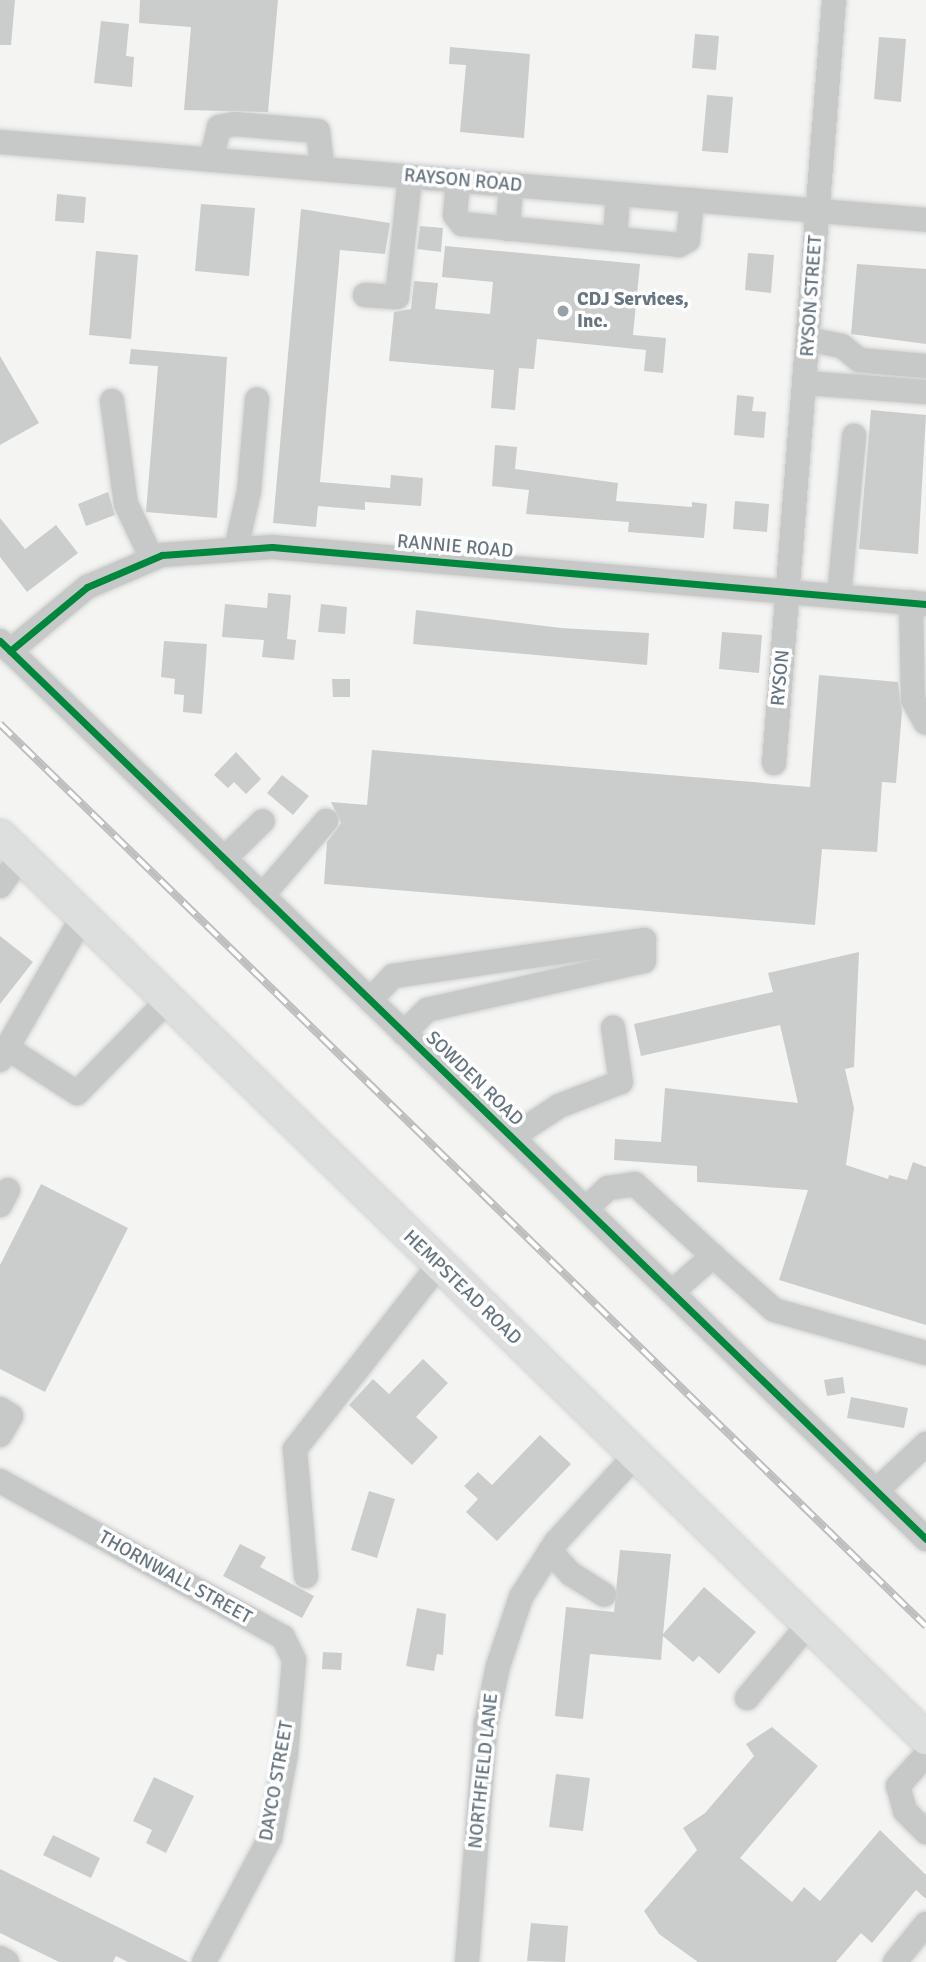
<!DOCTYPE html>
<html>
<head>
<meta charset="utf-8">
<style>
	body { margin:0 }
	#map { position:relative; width:926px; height:1962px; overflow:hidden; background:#f4f4f3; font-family:Signika,sans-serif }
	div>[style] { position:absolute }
	.building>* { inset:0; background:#cbcccc }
	.roads { filter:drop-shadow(0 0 2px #d0d1d1) drop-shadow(0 0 2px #d0d1d1) }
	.minor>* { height:24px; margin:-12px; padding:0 12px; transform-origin:12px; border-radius:12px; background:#c7c9c9 }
	.major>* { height:32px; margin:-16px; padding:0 16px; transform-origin:16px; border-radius:16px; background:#dddede }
	.rail>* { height:8px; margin-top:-4px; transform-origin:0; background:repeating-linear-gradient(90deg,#fff 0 16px,#bebebf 0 32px); box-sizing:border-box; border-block:2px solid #bebebf }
	.cycleway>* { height:7px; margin:-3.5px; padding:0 3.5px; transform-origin:3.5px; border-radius:3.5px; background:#00873e }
	.dots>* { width:19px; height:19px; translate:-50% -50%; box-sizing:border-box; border:4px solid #fff; border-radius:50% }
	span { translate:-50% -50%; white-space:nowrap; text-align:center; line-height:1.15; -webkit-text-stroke:7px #fff; paint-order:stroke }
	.street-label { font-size:19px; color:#677580 }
	.poi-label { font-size:19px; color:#677580; font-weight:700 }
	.left { translate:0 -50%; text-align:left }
</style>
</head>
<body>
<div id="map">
	<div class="building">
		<i style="clip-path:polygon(0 0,15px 0,11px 45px,0 45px)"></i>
		<i style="clip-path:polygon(140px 0,278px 0,268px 112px,184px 110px,191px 27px,139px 23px)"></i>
		<i style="clip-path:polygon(101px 21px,129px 24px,126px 56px,134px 57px,132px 87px,94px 83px)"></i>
		<i style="clip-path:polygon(695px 34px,719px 36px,716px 70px,692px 68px)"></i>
		<i style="clip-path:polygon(879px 37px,906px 39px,901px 102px,874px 99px)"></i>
		<i style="clip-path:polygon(450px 47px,530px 54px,524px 138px,460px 132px,466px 65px,449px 64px)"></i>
		<i style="clip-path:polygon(707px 95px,733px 97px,728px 153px,702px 151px)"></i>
		<i style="clip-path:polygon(57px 194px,86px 197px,84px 223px,55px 221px)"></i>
		<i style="clip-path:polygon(201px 204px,255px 208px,249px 276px,195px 271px)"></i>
		<i style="clip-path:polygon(301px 209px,390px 223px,385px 254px,340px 250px,320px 482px,390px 488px,391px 475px,423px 478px,421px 506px,365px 502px,365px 510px,318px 506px,316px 527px,273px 523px)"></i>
		<i style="clip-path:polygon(420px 226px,443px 228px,441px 252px,417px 249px)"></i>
		<i style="clip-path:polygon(445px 246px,640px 264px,633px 335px,666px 338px,663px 373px,644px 371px,646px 350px,537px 339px,534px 369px,519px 368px,515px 410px,491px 408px,494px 370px,389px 361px,394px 312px,411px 309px,414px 281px,438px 283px,435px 309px,490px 314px,493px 282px,442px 277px)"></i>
		<i style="clip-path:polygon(96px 251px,138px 255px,131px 339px,89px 335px)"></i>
		<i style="clip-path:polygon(748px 253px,774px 255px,771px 293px,745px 290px)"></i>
		<i style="clip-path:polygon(857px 264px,926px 269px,926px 344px,851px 334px)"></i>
		<i style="clip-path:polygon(131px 349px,227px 357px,217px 518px,146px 512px,158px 366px,129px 364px)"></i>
		<i style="clip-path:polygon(0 356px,39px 423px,0 445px)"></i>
		<i style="clip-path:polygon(737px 395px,754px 397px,752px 411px,766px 412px,764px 438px,734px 435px)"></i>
		<i style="clip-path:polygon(871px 410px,926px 415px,918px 554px,859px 549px)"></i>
		<i style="clip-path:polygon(495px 445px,517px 447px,515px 469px,618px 483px,616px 501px,692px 507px,692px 502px,707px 504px,704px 538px,628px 532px,629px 522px,526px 514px,529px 490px,492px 486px)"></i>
		<i style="clip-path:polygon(108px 492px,115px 515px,86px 526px,78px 504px)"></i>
		<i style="clip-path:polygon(735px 501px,769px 504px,767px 532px,733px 529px)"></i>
		<i style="clip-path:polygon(0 518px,25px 549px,56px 525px,78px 553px,27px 592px,0 557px)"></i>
		<i style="clip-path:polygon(268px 593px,291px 595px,287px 639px,296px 640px,294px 660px,262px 657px,264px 640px,222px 637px,225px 604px,267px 608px)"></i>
		<i style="clip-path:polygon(321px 604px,347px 607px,345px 634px,318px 632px)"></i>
		<i style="clip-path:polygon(416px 610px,561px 628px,649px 633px,647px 665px,413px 644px)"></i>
		<i style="clip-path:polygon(722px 632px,762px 635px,759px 673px,719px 669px)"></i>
		<i style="clip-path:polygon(164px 641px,207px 644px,202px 714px,183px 712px,184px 695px,174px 694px,175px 679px,161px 677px)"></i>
		<i style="clip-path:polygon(819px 675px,898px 682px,902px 712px,896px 783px,882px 782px,877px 852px,822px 849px,815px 925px,324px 884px,327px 842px,341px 823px,331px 802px,367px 805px,372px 750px,810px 787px)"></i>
		<i style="clip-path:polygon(332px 679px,350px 679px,350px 697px,333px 697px)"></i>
		<i style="clip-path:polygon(236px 752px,261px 779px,246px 794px,234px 782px,228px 788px,214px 775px)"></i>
		<i style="clip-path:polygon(282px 775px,309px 796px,293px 815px,267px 793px)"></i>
		<i style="clip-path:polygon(0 936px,33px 962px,0 1004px)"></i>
		<i style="clip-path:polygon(859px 952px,854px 1067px,845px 1069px,854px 1108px,846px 1165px,888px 1179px,889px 1175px,907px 1180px,913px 1162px,926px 1167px,926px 1325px,779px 1280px,808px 1190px,697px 1182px,697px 1166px,614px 1160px,615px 1139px,661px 1142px,665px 1088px,798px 1103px,780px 1025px,641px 1056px,634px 1024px,773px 992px,768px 973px)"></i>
		<i style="clip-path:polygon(41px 1184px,128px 1228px,45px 1392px,0 1369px,0 1265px)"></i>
		<i style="clip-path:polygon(423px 1359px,448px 1383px,416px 1417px,438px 1437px,412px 1465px,349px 1405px,373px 1379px,389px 1394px)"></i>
		<i style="clip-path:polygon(843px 1377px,845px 1393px,827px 1396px,824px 1380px)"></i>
		<i style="clip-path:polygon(851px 1397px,908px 1408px,904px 1428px,847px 1418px)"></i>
		<i style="clip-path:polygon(540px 1435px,571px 1464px,497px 1541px,466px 1512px,478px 1499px,464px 1486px,478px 1472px,492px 1485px)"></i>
		<i style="clip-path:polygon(369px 1491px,395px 1499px,377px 1558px,351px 1550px)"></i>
		<i style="clip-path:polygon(240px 1544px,266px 1557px,260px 1567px,314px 1596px,302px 1618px,223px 1576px)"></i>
		<i style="clip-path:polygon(620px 1550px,671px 1554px,663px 1634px,704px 1587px,756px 1632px,719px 1674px,699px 1656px,693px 1662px,663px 1636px,661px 1660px,590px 1654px,583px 1719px,555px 1716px,566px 1607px,614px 1612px)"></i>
		<i style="clip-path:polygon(417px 1608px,446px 1614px,443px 1655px,437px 1654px,434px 1671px,406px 1666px)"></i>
		<i style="clip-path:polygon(323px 1652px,342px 1653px,341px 1670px,322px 1669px)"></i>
		<i style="clip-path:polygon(772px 1727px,818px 1766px,740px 1858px,792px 1902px,804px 1887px,820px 1901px,880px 1830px,926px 1875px,926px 1899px,916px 1890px,872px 1943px,861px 1933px,836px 1962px,698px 1962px,659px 1934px,644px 1911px,697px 1850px,683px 1828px,705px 1813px,754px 1756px,746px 1744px)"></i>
		<i style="clip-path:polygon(556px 1774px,590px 1778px,583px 1831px,549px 1827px)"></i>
		<i style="clip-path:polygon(154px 1777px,194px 1796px,166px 1853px,146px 1843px,152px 1830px,133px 1821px)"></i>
		<i style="clip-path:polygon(53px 1835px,100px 1858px,91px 1878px,43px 1855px)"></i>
		<i style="clip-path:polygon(0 1869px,189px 1962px,128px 1962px,116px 1956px,113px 1962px,59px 1962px,0 1933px)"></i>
		<i style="clip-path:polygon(531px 1923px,568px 1926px,565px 1962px,527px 1961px)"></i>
	</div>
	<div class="roads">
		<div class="minor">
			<i style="left:0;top:142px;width:929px;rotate:4.81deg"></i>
			<i style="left:211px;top:160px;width:34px;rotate:-76deg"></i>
			<i style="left:219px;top:127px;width:15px;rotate:-11deg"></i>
			<i style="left:234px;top:124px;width:84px;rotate:4.8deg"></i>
			<i style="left:318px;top:131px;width:38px;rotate:83deg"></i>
			<i style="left:458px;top:181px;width:34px;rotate:95deg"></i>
			<i style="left:455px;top:215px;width:11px;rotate:52deg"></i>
			<i style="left:462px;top:224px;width:218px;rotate:5.5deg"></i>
			<i style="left:679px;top:245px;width:10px;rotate:-29deg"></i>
			<i style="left:688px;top:240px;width:40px;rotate:-84.3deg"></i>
			<i style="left:508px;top:229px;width:44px;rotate:-86.1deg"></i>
			<i style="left:615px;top:239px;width:45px;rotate:-86.2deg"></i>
			<i style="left:365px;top:295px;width:32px;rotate:4deg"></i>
			<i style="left:397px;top:297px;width:121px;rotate:-83.8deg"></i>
			<i style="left:808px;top:339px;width:35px;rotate:12deg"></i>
			<i style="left:842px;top:346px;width:22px;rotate:39deg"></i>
			<i style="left:859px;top:360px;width:67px;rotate:5.1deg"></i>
			<i style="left:806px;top:383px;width:120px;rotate:4.3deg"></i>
			<i style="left:112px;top:401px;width:104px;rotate:82.3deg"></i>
			<i style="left:126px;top:504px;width:61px;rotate:64.7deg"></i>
			<i style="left:236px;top:549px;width:59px;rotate:-77.4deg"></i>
			<i style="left:249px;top:491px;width:92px;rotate:-85deg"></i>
			<i style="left:839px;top:596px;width:161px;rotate:-84.6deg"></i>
			<i style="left:911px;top:602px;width:98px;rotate:88.8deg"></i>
			<i style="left:913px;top:700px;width:26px;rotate:61deg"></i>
			<i style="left:0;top:641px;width:1290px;rotate:44.12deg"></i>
			<i style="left:10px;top:651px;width:100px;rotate:-39.7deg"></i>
			<i style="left:87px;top:587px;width:82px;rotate:-23.1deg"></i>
			<i style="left:162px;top:555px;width:110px;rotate:-4.2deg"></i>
			<i style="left:272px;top:547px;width:656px;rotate:4.98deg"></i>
			<i style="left:774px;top:763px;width:765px;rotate:-85.5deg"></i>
			<i style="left:224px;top:859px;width:54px;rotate:-44.3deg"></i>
			<i style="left:0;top:886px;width:37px;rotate:-55deg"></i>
			<i style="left:262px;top:896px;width:99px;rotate:-49.5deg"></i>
			<i style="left:370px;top:1000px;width:33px;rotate:-46deg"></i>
			<i style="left:393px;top:976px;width:254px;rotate:-8.2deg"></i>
			<i style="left:644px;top:940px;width:21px;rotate:90deg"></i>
			<i style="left:644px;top:961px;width:222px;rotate:167.3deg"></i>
			<i style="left:427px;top:1010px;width:33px;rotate:135deg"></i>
			<i style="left:7px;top:1048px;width:83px;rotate:32.7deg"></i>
			<i style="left:77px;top:1093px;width:130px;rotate:-45.6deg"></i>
			<i style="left:0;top:1060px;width:166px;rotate:-60deg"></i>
			<i style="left:512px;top:1137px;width:56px;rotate:-33.4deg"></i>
			<i style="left:559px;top:1106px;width:66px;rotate:-21.2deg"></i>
			<i style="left:621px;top:1082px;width:55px;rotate:-98.4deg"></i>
			<i style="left:0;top:1205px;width:17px;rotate:-62deg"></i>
			<i style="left:586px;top:1209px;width:30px;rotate:-44deg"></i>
			<i style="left:608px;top:1188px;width:27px;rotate:-8deg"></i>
			<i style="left:635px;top:1184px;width:106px;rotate:42.7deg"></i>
			<i style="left:672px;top:1292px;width:55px;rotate:-41.3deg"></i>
			<i style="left:713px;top:1256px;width:81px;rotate:41.5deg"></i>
			<i style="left:774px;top:1310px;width:158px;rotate:15.8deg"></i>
			<i style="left:0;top:1409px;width:13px;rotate:32deg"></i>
			<i style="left:11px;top:1416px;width:22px;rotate:120deg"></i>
			<i style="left:0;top:1481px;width:323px;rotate:28.9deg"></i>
			<i style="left:283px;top:1637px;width:25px;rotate:64deg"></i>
			<i style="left:294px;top:1660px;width:94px;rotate:94.9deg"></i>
			<i style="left:286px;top:1754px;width:86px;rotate:100.8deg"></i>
			<i style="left:270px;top:1838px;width:140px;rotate:118deg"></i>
			<i style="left:876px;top:1491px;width:69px;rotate:-43.2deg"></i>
			<i style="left:550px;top:1551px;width:31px;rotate:48deg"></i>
			<i style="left:571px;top:1574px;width:39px;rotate:32deg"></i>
			<i style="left:306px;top:1576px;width:127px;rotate:-95deg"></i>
			<i style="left:295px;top:1449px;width:234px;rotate:-52deg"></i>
			<i style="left:747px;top:1698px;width:95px;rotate:-50.1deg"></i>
			<i style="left:926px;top:1755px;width:42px;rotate:132.1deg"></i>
			<i style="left:898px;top:1786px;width:26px;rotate:74deg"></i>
			<i style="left:905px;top:1811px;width:30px;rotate:45deg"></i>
			<i style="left:0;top:1958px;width:8px;rotate:30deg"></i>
			<i style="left:467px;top:1962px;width:240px;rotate:-85.5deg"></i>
			<i style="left:486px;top:1723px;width:58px;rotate:-78.1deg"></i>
			<i style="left:498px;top:1666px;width:73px;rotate:-71.6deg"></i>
			<i style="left:521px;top:1597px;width:65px;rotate:-57.5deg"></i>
			<i style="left:556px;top:1542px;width:115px;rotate:-47.5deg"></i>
			<i style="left:895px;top:1962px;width:49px;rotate:-50.8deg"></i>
		</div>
		<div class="major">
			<i style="left:0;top:836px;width:1293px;rotate:44.25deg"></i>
		</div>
	</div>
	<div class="rail">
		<i style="left:0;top:724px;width:1293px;rotate:44.25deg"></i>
	</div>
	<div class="cycleway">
		<i style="left:0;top:641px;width:1290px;rotate:44.12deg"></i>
		<i style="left:10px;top:651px;width:100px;rotate:-39.7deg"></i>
		<i style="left:87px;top:587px;width:82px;rotate:-23.1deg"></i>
		<i style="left:162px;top:555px;width:110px;rotate:-4.2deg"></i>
		<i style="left:272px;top:547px;width:656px;rotate:4.98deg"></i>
	</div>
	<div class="dots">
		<i style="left:563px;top:311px;background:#98a1a8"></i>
	</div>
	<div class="street-label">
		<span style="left:463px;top:181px;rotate:5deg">RAYSON ROAD</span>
		<span style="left:812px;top:296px;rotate:-86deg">RYSON STREET</span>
		<span style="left:455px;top:547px;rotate:5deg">RANNIE ROAD</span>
		<span style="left:781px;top:678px;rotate:-85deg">RYSON</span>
		<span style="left:474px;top:1079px;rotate:44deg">SOWDEN ROAD</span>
		<span style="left:462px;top:1288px;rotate:44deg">HEMPSTEAD ROAD</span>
		<span style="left:175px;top:1578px;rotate:29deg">THORNWALL STREET</span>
		<span style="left:484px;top:1771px;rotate:-84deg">NORTHFIELD LANE</span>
		<span style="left:277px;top:1781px;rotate:-80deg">DAYCO STREET</span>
	</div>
	<div class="poi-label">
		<span class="left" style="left:577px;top:311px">CDJ Services,<br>Inc.</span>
	</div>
</div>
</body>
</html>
